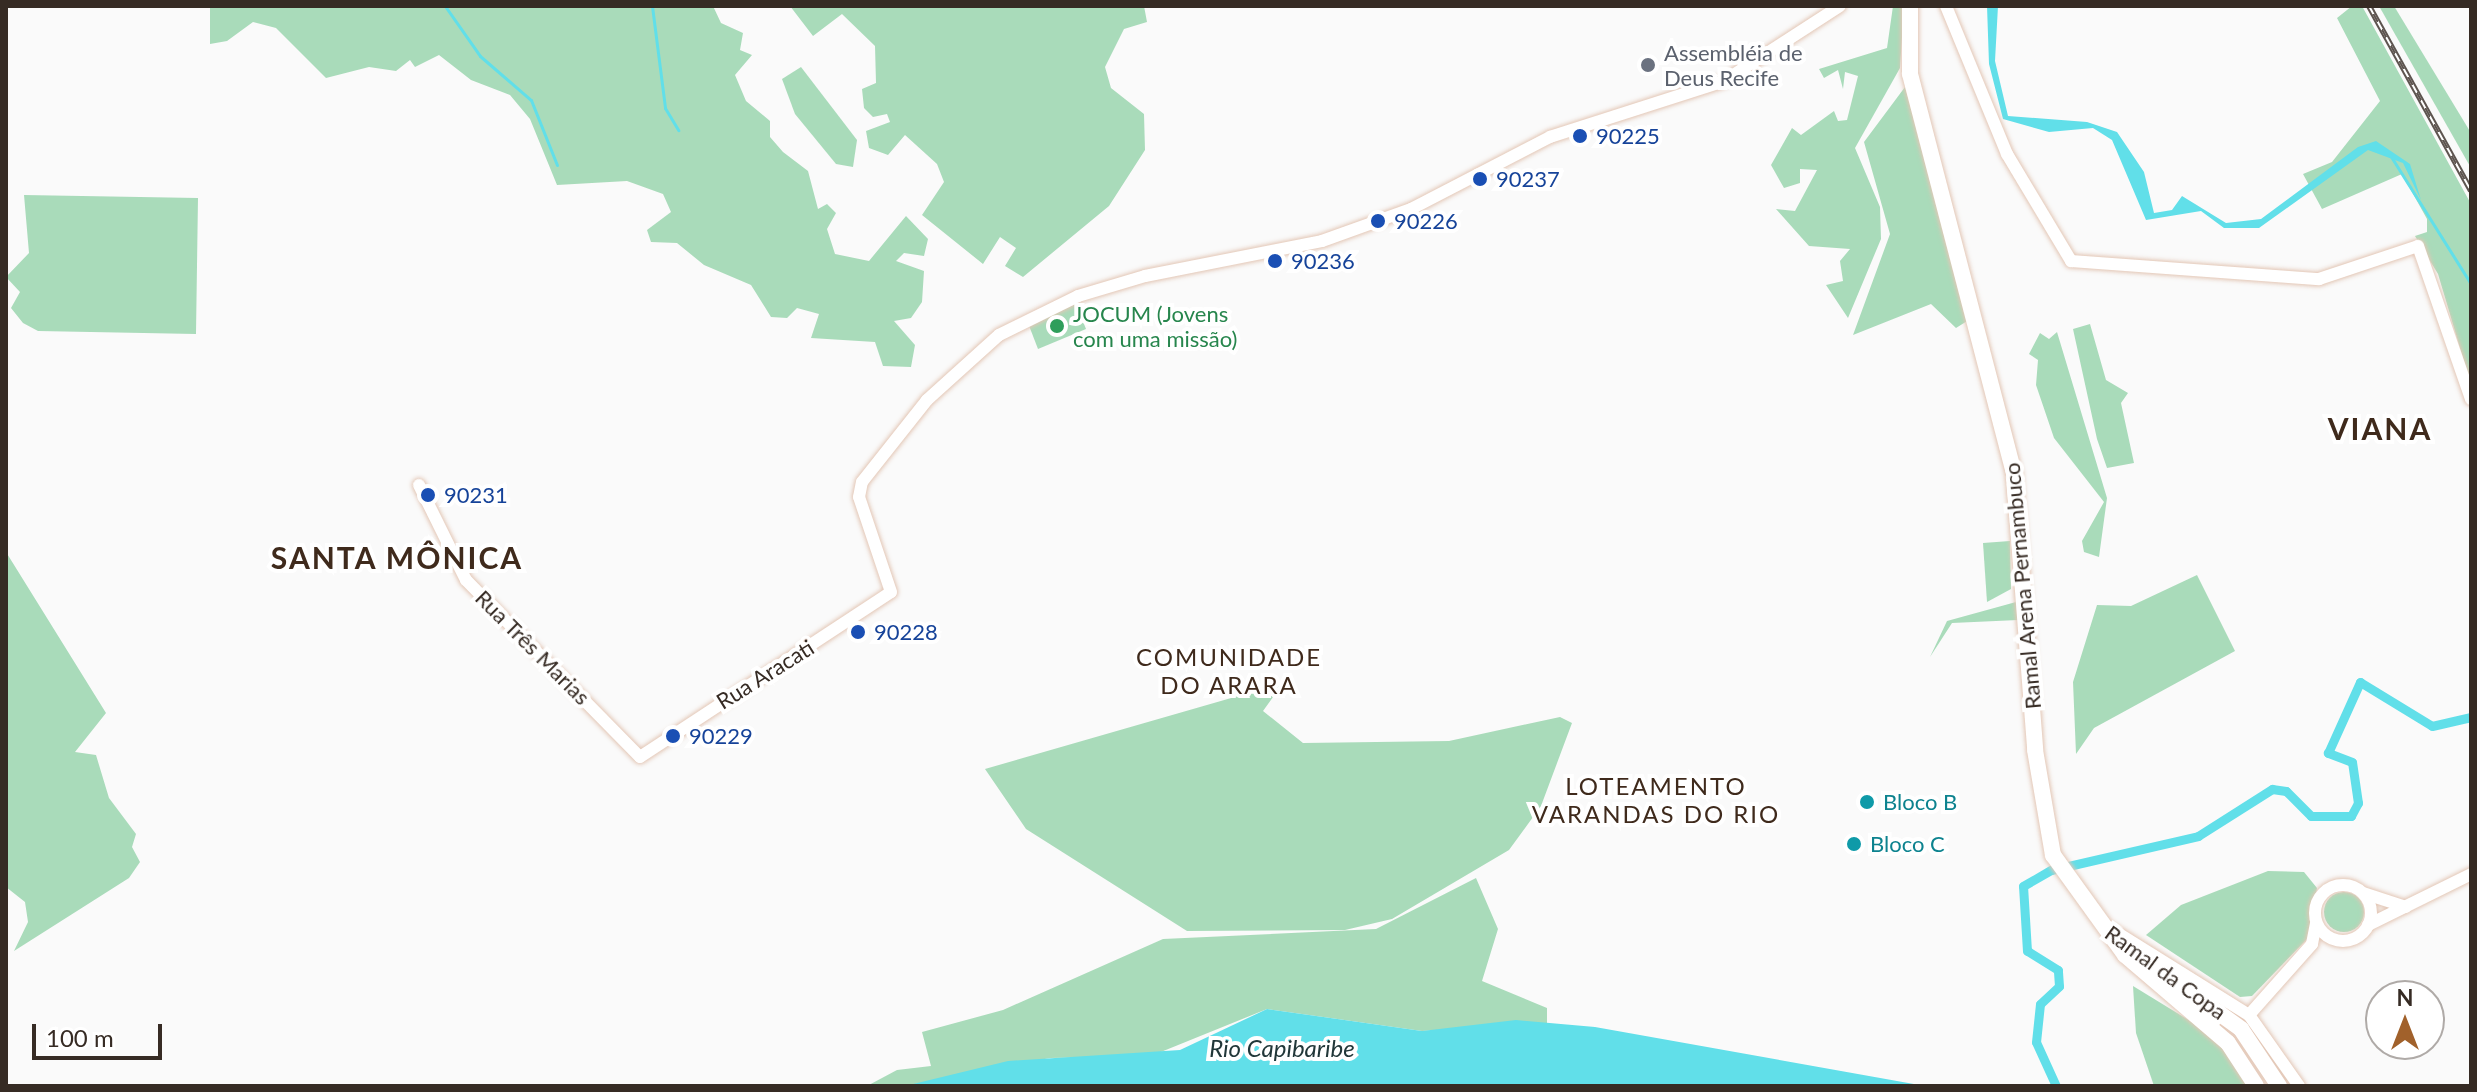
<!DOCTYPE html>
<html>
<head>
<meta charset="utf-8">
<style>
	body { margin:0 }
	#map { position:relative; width:2477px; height:1092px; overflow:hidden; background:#fafafa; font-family:Lato,sans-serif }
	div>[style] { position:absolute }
	.green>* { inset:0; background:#a9dbba }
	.round { border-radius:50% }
	.water>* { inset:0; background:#61dfe9 }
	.stream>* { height:3px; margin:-1.5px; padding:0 1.5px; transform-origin:1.5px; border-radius:1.5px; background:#61dfe9 }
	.canal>* { height:9px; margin:-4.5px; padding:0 4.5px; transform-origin:4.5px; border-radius:4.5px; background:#61dfe9 }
	.roads { filter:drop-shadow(0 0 2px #e3c7b6) drop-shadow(0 0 2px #e3c7b6) }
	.minor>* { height:12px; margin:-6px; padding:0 6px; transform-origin:6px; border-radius:6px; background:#fff }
	.minor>.ring { margin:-6px; padding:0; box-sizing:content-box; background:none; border:12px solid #fff; border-radius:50% }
	.major>* { height:16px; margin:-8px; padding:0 8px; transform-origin:8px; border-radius:8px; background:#fff }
	.rail>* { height:6px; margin-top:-3px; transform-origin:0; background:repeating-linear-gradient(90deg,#fff 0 9px,#5d544f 0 18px); box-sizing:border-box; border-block:2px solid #5d544f }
	.dots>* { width:22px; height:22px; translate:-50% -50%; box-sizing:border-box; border:4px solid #fff; border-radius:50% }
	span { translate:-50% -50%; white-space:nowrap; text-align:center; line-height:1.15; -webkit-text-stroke:8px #fff; paint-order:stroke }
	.worship-label { font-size:22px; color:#5b616d }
	.left { translate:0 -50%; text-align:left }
	.transit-label { font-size:22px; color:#164399 }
	.leisure-label { font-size:22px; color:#27864d }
	.street-label { font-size:22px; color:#362b24 }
	.culture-label { font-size:22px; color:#0d838f }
	.neighbourhood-label { font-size:24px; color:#3f2a1c; letter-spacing:2px }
	.water-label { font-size:24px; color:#213739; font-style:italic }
	.district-label { font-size:30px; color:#3f2a1c; font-weight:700; letter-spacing:2px }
	.frame { position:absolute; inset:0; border:8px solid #362b24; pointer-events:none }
	.north { position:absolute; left:2365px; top:980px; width:80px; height:80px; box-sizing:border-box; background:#fff; border:2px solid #afaaa7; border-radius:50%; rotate:0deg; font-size:22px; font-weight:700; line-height:32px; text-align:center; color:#362b24 }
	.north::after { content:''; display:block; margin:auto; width:28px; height:36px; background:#a1612b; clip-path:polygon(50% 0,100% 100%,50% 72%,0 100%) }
	.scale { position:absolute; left:32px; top:1024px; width:130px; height:36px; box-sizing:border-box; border:4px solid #362b24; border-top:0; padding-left:10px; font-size:24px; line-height:28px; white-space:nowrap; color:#362b24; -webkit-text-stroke:6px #fff; paint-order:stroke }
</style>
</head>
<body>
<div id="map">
	<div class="green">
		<i style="clip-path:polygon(210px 6px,713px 6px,721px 23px,743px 33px,740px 50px,752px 55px,735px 75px,746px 101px,770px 121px,770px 137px,783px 152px,808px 171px,818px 209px,827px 204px,836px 213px,827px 229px,835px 254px,869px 261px,906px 216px,928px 239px,924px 256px,904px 253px,896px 261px,924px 271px,922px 302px,911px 318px,894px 321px,915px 345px,911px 367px,883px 366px,875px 342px,811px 338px,819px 314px,797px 308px,787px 318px,771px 317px,751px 285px,704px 265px,677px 243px,651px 242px,647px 230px,671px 212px,663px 194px,627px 181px,557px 185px,530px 119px,510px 95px,471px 80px,439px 55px,415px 67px,410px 60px,396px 71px,369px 67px,326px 78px,276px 28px,253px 22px,227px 41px,210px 44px)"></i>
		<i style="clip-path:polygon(790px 6px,1144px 6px,1147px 22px,1124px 29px,1105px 67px,1111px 88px,1144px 114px,1145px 150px,1109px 206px,1023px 277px,1005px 266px,1016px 248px,1000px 237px,983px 264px,922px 215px,944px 182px,937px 164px,905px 135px,888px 155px,869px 148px,866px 131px,890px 122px,887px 114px,873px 117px,864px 108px,862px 89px,876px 83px,875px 46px,842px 14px,813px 36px)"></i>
		<i style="clip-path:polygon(1893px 6px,1904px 6px,1900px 68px,1855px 148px,1880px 207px,1881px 239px,1848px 318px,1826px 285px,1843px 281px,1840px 261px,1850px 249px,1809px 246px,1776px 209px,1795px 211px,1817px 170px,1800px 169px,1800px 183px,1784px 188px,1771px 165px,1792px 128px,1801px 135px,1834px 111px,1838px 121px,1847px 120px,1858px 76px,1845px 72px,1843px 89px,1838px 70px,1824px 78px,1819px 69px,1887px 48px)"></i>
		<i style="clip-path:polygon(2352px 6px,2362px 6px,2471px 204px,2471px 385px,2438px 274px,2415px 236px,2427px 232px,2427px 219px,2402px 174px,2322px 209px,2303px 174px,2332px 162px,2380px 101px,2337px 18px)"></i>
		<i style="clip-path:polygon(2379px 6px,2394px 6px,2471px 133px,2471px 168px)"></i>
		<i style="clip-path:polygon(801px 67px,857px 140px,853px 167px,836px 164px,795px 114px,782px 79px)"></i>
		<i style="clip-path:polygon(1905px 87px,1972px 318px,1956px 328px,1931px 304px,1853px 335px,1890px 234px,1864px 142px)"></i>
		<i style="clip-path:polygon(24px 195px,198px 198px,196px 334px,38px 331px,23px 323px,11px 308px,20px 292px,6px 277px,29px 253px)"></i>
		<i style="clip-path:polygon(1076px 304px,1086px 329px,1038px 349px,1028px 323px)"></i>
		<i style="clip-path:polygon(2090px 324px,2106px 380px,2128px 393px,2121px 403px,2134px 463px,2107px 468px,2097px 439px,2073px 329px)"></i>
		<i style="clip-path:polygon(2057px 332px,2107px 498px,2099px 557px,2084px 552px,2082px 541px,2104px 502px,2054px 438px,2036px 385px,2038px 360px,2029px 354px,2040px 333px,2049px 339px)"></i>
		<i style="clip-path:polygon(2010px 541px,2011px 589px,1987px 602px,1983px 543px)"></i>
		<i style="clip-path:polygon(6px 552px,106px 713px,75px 752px,96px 755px,109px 798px,136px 834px,132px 847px,140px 862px,129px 878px,14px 951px,28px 922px,25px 902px,6px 887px)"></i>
		<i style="clip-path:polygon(2197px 575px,2235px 651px,2094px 728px,2076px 754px,2073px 682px,2097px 605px,2131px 606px)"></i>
		<i style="clip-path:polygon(2016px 602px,2018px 620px,1952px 623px,1930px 657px,1947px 621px)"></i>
		<i style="clip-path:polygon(1283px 683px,1263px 711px,1303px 743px,1449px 741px,1560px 717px,1572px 723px,1541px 806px,1509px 850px,1392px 919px,1345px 930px,1187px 931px,1026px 829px,985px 769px)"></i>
		<i style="clip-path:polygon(2268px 871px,2304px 872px,2317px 888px,2309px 937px,2252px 996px,2240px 997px,2146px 935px,2181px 905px)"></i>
		<i style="clip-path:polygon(1476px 878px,1498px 929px,1482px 981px,1547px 1008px,1547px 1023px,1422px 1031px,1267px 1009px,1151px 1056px,1050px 1058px,905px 1086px,867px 1086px,897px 1070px,931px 1066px,922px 1032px,1003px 1010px,1163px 939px,1376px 929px)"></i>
		<i class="round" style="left:2324px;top:892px;width:40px;height:40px"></i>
		<i style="clip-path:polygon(2133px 986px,2218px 1038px,2250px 1086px,2154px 1086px,2136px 1033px)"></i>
	</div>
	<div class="water">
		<i style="clip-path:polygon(1987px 6px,1998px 6px,1995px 61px,2008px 116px,2087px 122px,2117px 132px,2144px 172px,2154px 213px,2172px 210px,2182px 196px,2226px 223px,2261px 219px,2358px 147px,2376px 141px,2410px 164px,2421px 200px,2403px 163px,2368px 150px,2259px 228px,2224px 228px,2201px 211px,2146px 220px,2112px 140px,2093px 128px,2049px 132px,2003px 119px,1989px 64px)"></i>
		<i style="clip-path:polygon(1267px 1009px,1422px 1031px,1516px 1020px,1595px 1027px,1925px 1086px,905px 1086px,1008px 1061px,1180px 1050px)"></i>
	</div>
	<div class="stream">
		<i style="left:445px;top:6px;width:61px;rotate:55deg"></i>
		<i style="left:480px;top:56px;width:67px;rotate:40.8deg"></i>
		<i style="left:531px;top:100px;width:70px;rotate:68.2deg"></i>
		<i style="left:652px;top:6px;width:103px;rotate:82.7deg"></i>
		<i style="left:665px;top:108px;width:26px;rotate:59deg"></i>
		<i style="left:2390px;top:155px;width:152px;rotate:57.9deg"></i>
	</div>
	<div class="canal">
		<i style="left:2056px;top:1086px;width:48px;rotate:-114.4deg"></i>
		<i style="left:2036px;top:1042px;width:38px;rotate:-84deg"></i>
		<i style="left:2040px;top:1004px;width:26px;rotate:-43deg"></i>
		<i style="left:2059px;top:986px;width:16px;rotate:-94deg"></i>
		<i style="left:2058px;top:970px;width:36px;rotate:-148deg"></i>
		<i style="left:2027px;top:951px;width:65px;rotate:-93.5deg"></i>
		<i style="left:2023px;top:886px;width:32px;rotate:-30deg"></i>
		<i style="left:2051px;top:870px;width:151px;rotate:-13deg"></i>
		<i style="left:2198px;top:836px;width:88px;rotate:-32.4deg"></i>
		<i style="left:2272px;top:789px;width:14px;rotate:8deg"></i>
		<i style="left:2286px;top:791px;width:35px;rotate:45deg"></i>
		<i style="left:2311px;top:816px;width:40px"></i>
		<i style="left:2351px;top:816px;width:15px;rotate:-62deg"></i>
		<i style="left:2358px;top:803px;width:41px;rotate:-98.3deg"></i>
		<i style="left:2352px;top:762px;width:26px;rotate:-159deg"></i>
		<i style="left:2328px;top:753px;width:78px;rotate:-65.7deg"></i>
		<i style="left:2360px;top:682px;width:84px;rotate:31.4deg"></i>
		<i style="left:2432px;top:726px;width:40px;rotate:-13deg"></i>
	</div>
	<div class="roads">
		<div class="minor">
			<i style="left:1946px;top:6px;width:160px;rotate:67.6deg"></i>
			<i style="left:2007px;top:154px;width:125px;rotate:59.1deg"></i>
			<i style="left:2071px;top:261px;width:249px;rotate:4.2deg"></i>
			<i style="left:2319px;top:279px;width:104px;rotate:-18.4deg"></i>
			<i style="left:2418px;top:246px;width:162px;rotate:70.9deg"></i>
			<i style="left:419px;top:485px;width:106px;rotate:63.7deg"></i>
			<i style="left:466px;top:580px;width:248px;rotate:45.5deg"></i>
			<i style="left:640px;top:757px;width:300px;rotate:-33.3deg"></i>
			<i style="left:891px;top:592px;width:100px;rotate:-108.6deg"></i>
			<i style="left:859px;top:497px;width:15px;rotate:-79deg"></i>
			<i style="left:862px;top:482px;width:105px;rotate:-51.6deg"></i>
			<i style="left:927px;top:400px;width:97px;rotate:-42.1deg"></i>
			<i style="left:999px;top:335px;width:88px;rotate:-26.3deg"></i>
			<i style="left:1078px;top:296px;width:70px;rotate:-16.6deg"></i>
			<i style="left:1145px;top:276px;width:180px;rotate:-11.2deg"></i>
			<i style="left:1322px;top:241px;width:95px;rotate:-19.8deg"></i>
			<i style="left:1411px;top:209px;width:157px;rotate:-27.4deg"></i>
			<i style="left:1550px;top:137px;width:183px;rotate:-17.8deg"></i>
			<i style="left:1724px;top:81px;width:138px;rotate:-32.9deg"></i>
			<i class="ring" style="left:2315px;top:885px;width:44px;height:44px"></i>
			<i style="left:2363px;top:893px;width:45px;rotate:18deg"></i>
			<i style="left:2368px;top:925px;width:115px;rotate:-26.3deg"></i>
			<i style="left:2108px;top:927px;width:166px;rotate:32deg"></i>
			<i style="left:2249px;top:1015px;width:87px;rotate:54.8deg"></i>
			<i style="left:2249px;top:1015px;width:95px;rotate:-48.4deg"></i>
			<i style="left:2312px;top:944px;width:21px;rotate:-79deg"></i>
		</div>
		<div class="major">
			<i style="left:1910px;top:6px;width:68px;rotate:90deg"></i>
			<i style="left:1910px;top:74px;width:413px;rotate:75.4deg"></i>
			<i style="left:2014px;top:474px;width:277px;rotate:85.6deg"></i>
			<i style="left:2035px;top:750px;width:107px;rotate:80.3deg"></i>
			<i style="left:2053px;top:855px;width:123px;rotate:54.2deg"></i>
			<i style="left:2125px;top:955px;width:135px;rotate:40.5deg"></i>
			<i style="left:2228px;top:1043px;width:51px;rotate:56.9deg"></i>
			<i style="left:2133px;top:951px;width:133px;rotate:35.8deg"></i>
			<i style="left:2241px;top:1029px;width:69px;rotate:56.3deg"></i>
		</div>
	</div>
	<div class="rail">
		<i style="left:2369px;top:6px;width:211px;rotate:61.1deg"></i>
	</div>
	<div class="dots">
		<i style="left:1648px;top:65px;background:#6b7280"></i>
		<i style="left:1580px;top:136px;background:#1a4fb4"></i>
		<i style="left:1480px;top:179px;background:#1a4fb4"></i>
		<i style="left:1378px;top:221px;background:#1a4fb4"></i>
		<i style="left:1275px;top:261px;background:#1a4fb4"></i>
		<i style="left:1057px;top:326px;background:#2e9e5b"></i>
		<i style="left:428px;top:495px;background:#1a4fb4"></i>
		<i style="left:858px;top:632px;background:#1a4fb4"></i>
		<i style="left:673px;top:736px;background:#1a4fb4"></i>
		<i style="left:1867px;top:802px;background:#0f9aa8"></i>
		<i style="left:1854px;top:844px;background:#0f9aa8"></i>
	</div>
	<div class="worship-label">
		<span class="left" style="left:1664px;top:65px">Assembléia de<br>Deus Recife</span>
	</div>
	<div class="transit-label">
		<span class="left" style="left:1596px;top:136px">90225</span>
		<span class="left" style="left:1496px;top:179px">90237</span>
		<span class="left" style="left:1394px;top:221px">90226</span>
		<span class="left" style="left:1291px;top:261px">90236</span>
		<span class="left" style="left:444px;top:495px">90231</span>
		<span class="left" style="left:874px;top:632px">90228</span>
		<span class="left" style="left:689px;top:736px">90229</span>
	</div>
	<div class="leisure-label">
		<span class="left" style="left:1073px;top:326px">JOCUM (Jovens<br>com uma missão)</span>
	</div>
	<div class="street-label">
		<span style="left:2022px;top:586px;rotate:-95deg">Ramal Arena Pernambuco</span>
		<span style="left:533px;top:647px;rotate:45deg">Rua Três Marias</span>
		<span style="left:765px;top:674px;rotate:-32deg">Rua Aracati</span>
		<span style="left:2166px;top:972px;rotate:36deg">Ramal da Copa</span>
	</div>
	<div class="culture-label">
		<span class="left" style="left:1883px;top:802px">Bloco B</span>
		<span class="left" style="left:1870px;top:844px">Bloco C</span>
	</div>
	<div class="neighbourhood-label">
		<span style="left:1229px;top:671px">COMUNIDADE<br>DO ARARA</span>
		<span style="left:1656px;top:800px">LOTEAMENTO<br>VARANDAS DO RIO</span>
	</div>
	<div class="water-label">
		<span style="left:1282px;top:1048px">Rio Capibaribe</span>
	</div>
	<div class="district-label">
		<span style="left:2380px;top:428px">VIANA</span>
		<span style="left:397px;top:557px">SANTA MÔNICA</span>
	</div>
	<div class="frame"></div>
	<div class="north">N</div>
	<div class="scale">100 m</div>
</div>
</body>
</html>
